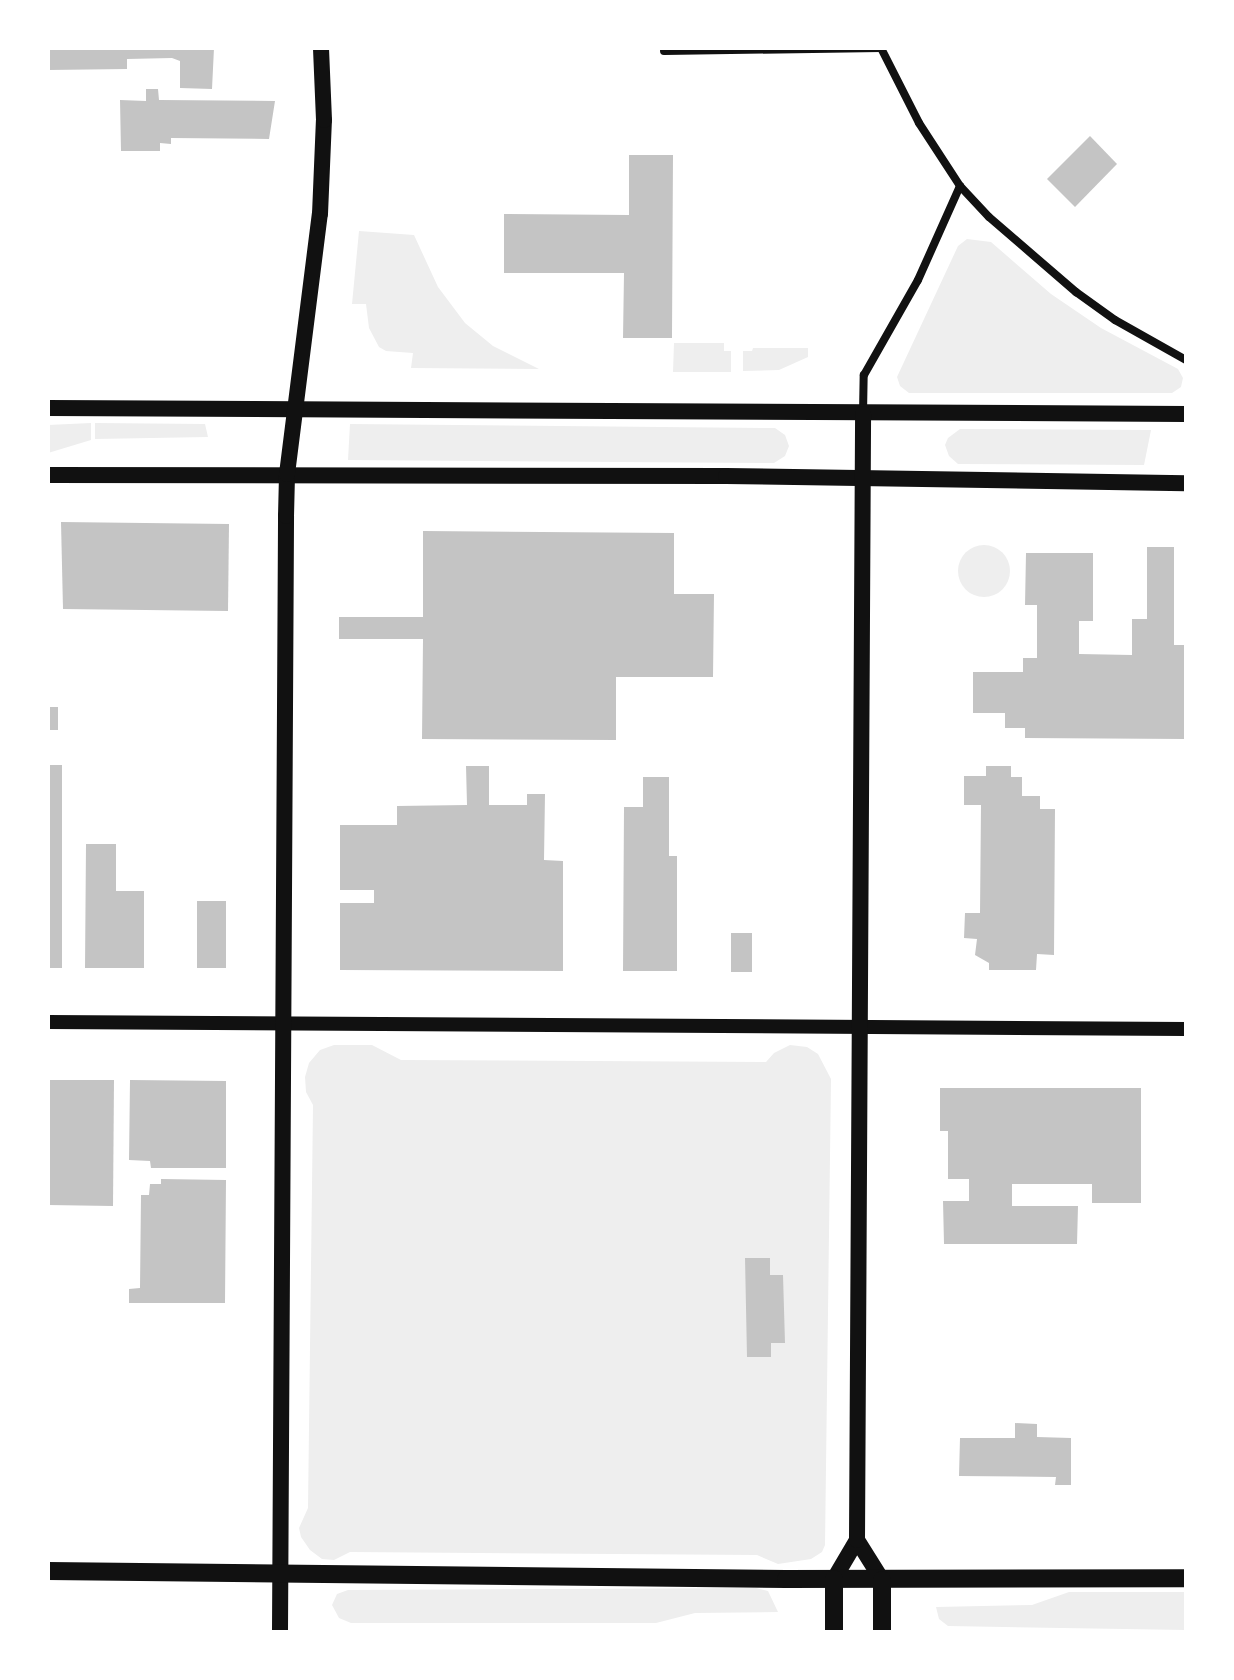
<!DOCTYPE html>
<html>
<head>
<meta charset="utf-8">
<style>
	body { margin:0 }
	#map { position:relative; width:1234px; height:1680px; overflow:hidden; background:#fff; font-family:"Varela Round",sans-serif }
	div>[style] { position:absolute }
	.green>* { inset:0; background:#eee }
	.round { border-radius:50% }
	.building>* { inset:0; background:#c4c4c4 }
	.minor>* { height:8px; margin:-4px; padding:0 4px; transform-origin:4px; border-radius:4px; background:#111 }
	.tertiary>* { height:14px; margin:-7px; padding:0 7px; transform-origin:7px; border-radius:7px; background:#111 }
	.secondary>* { height:16px; margin:-8px; padding:0 8px; transform-origin:8px; border-radius:8px; background:#111 }
	.primary>* { height:18px; margin:-9px; padding:0 9px; transform-origin:9px; border-radius:9px; background:#111 }
	span { translate:-50% -50%; white-space:nowrap; text-align:center; line-height:1.15; -webkit-text-stroke:8px #fff; paint-order:stroke }
	.frame { position:absolute; inset:0; border:50px solid #fff; pointer-events:none }
</style>
</head>
<body>
<div id="map">
	<div class="green">
		<i style="clip-path:polygon(359px 231px,414px 235px,438px 287px,465px 323px,493px 346px,539px 369px,411px 368px,413px 353px,386px 351px,379px 347px,369px 328px,366px 304px,352px 304px)"></i>
		<i style="clip-path:polygon(967px 239px,991px 242px,1051px 294px,1101px 328px,1178px 369px,1183px 378px,1181px 387px,1172px 393px,909px 393px,900px 386px,897px 377px,958px 246px)"></i>
		<i style="clip-path:polygon(674px 343px,724px 343px,724px 351px,731px 351px,731px 372px,673px 372px)"></i>
		<i style="clip-path:polygon(753px 348px,808px 348px,808px 357px,779px 370px,743px 371px,743px 351px,752px 351px)"></i>
		<i style="clip-path:polygon(91px 423px,91px 440px,48px 453px,48px 425px)"></i>
		<i style="clip-path:polygon(95px 423px,205px 424px,208px 437px,95px 439px)"></i>
		<i style="clip-path:polygon(350px 424px,775px 428px,785px 435px,789px 446px,785px 456px,774px 463px,348px 460px)"></i>
		<i style="clip-path:polygon(960px 429px,1151px 430px,1144px 465px,958px 464px,949px 456px,945px 445px,948px 438px)"></i>
		<i class="round" style="left:958px;top:545px;width:52px;height:52px"></i>
		<i style="clip-path:polygon(334px 1045px,372px 1045px,401px 1060px,766px 1062px,774px 1053px,790px 1045px,807px 1047px,818px 1054px,831px 1079px,825px 1545px,822px 1552px,811px 1559px,778px 1564px,757px 1555px,350px 1552px,334px 1560px,322px 1559px,310px 1550px,301px 1537px,299px 1528px,308px 1508px,313px 1105px,306px 1092px,305px 1077px,309px 1063px,320px 1050px)"></i>
		<i style="clip-path:polygon(756px 1588px,768px 1591px,778px 1612px,695px 1613px,656px 1623px,351px 1623px,339px 1618px,332px 1605px,337px 1594px,348px 1590px)"></i>
		<i style="clip-path:polygon(1069px 1592px,1186px 1592px,1186px 1630px,948px 1626px,939px 1619px,936px 1607px,1032px 1605px)"></i>
	</div>
	<div class="building">
		<i style="clip-path:polygon(48px 48px,214px 48px,212px 89px,180px 88px,180px 61px,172px 58px,127px 59px,127px 69px,48px 70px)"></i>
		<i style="clip-path:polygon(146px 89px,158px 89px,159px 100px,275px 101px,269px 139px,171px 138px,171px 144px,160px 143px,160px 151px,121px 151px,120px 100px,146px 101px)"></i>
		<i style="clip-path:polygon(1090px 136px,1117px 164px,1075px 207px,1047px 179px)"></i>
		<i style="clip-path:polygon(629px 155px,673px 155px,672px 338px,623px 338px,624px 273px,504px 273px,504px 214px,629px 215px)"></i>
		<i style="clip-path:polygon(61px 522px,229px 524px,228px 611px,63px 609px)"></i>
		<i style="clip-path:polygon(423px 531px,674px 533px,674px 594px,714px 594px,713px 677px,616px 677px,616px 740px,422px 739px,423px 639px,339px 639px,339px 617px,423px 617px)"></i>
		<i style="clip-path:polygon(1147px 547px,1174px 547px,1174px 645px,1185px 645px,1185px 739px,1025px 738px,1025px 728px,1005px 728px,1005px 713px,973px 713px,973px 672px,1023px 672px,1023px 658px,1037px 658px,1037px 605px,1025px 605px,1026px 553px,1093px 553px,1093px 621px,1079px 621px,1079px 654px,1132px 655px,1132px 619px,1147px 619px)"></i>
		<i style="clip-path:polygon(48px 707px,58px 707px,58px 730px,48px 730px)"></i>
		<i style="clip-path:polygon(48px 765px,62px 765px,62px 968px,48px 968px)"></i>
		<i style="clip-path:polygon(466px 766px,489px 766px,489px 805px,527px 805px,527px 794px,545px 794px,544px 860px,563px 861px,563px 971px,340px 970px,340px 903px,374px 903px,374px 890px,340px 890px,340px 825px,397px 825px,397px 806px,467px 805px)"></i>
		<i style="clip-path:polygon(986px 766px,1011px 766px,1011px 777px,1022px 777px,1022px 796px,1040px 796px,1040px 809px,1055px 809px,1054px 955px,1037px 954px,1036px 970px,989px 970px,989px 963px,975px 955px,977px 939px,964px 938px,965px 913px,980px 913px,981px 805px,964px 805px,964px 776px,986px 776px)"></i>
		<i style="clip-path:polygon(643px 777px,669px 777px,669px 856px,677px 856px,677px 971px,623px 971px,624px 807px,643px 807px)"></i>
		<i style="clip-path:polygon(86px 844px,116px 844px,116px 891px,144px 891px,144px 968px,85px 968px)"></i>
		<i style="clip-path:polygon(197px 901px,226px 901px,226px 968px,197px 968px)"></i>
		<i style="clip-path:polygon(731px 933px,752px 933px,752px 972px,731px 972px)"></i>
		<i style="clip-path:polygon(48px 1080px,114px 1080px,113px 1206px,48px 1205px)"></i>
		<i style="clip-path:polygon(130px 1080px,226px 1081px,226px 1168px,151px 1168px,150px 1161px,129px 1160px)"></i>
		<i style="clip-path:polygon(940px 1088px,1141px 1088px,1141px 1203px,1092px 1203px,1092px 1184px,1012px 1184px,1012px 1206px,1078px 1206px,1077px 1244px,944px 1244px,943px 1201px,969px 1201px,969px 1179px,948px 1179px,948px 1131px,940px 1131px)"></i>
		<i style="clip-path:polygon(161px 1179px,226px 1180px,225px 1303px,129px 1303px,129px 1289px,140px 1288px,141px 1195px,149px 1195px,150px 1184px,161px 1184px)"></i>
		<i style="clip-path:polygon(745px 1258px,770px 1258px,770px 1275px,783px 1275px,785px 1343px,771px 1343px,771px 1357px,747px 1357px)"></i>
		<i style="clip-path:polygon(1015px 1423px,1037px 1424px,1037px 1437px,1071px 1438px,1071px 1485px,1055px 1485px,1056px 1477px,959px 1476px,960px 1438px,1015px 1438px)"></i>
	</div>
	<div class="minor">
		<i style="left:881px;top:48px;width:84px;rotate:63.1deg"></i>
		<i style="left:919px;top:123px;width:75px;rotate:56.9deg"></i>
		<i style="left:960px;top:186px;width:42px;rotate:46.9deg"></i>
		<i style="left:989px;top:217px;width:115px;rotate:40.8deg"></i>
		<i style="left:1076px;top:292px;width:48px;rotate:35.7deg"></i>
		<i style="left:1115px;top:320px;width:81px;rotate:29.4deg"></i>
		<i style="left:664px;top:51px;width:217px;rotate:-0.8deg"></i>
		<i style="left:863px;top:414px;width:39px;rotate:-89deg"></i>
		<i style="left:864px;top:375px;width:109px;rotate:-60.4deg"></i>
		<i style="left:918px;top:280px;width:103px;rotate:-65.9deg"></i>
	</div>
	<div class="tertiary">
		<i style="left:48px;top:1022px;width:1138px;rotate:0.35deg"></i>
	</div>
	<div class="secondary">
		<i style="left:48px;top:408px;width:1138px;rotate:0.3deg"></i>
		<i style="left:48px;top:475px;width:678px;rotate:0.08deg"></i>
		<i style="left:726px;top:476px;width:460px;rotate:0.9deg"></i>
		<i style="left:857px;top:1540px;width:47px;rotate:58deg"></i>
		<i style="left:834px;top:1579px;width:45px;rotate:-59.5deg"></i>
		<i style="left:857px;top:1540px;width:1126px;rotate:-89.69deg"></i>
		<i style="left:280px;top:1632px;width:1116px;rotate:-89.69deg"></i>
		<i style="left:286px;top:516px;width:42px;rotate:-88.6deg"></i>
		<i style="left:287px;top:474px;width:262px;rotate:-82.8deg"></i>
		<i style="left:320px;top:214px;width:94px;rotate:-87.6deg"></i>
		<i style="left:324px;top:120px;width:72px;rotate:-92.4deg"></i>
	</div>
	<div class="primary">
		<i style="left:48px;top:1571px;width:738px;rotate:0.62deg"></i>
		<i style="left:786px;top:1579px;width:400px;rotate:-0.1deg"></i>
		<i style="left:834px;top:1579px;width:53px;rotate:90deg"></i>
		<i style="left:882px;top:1580px;width:52px;rotate:90deg"></i>
	</div>
	<div class="frame"></div>
</div>
</body>
</html>
